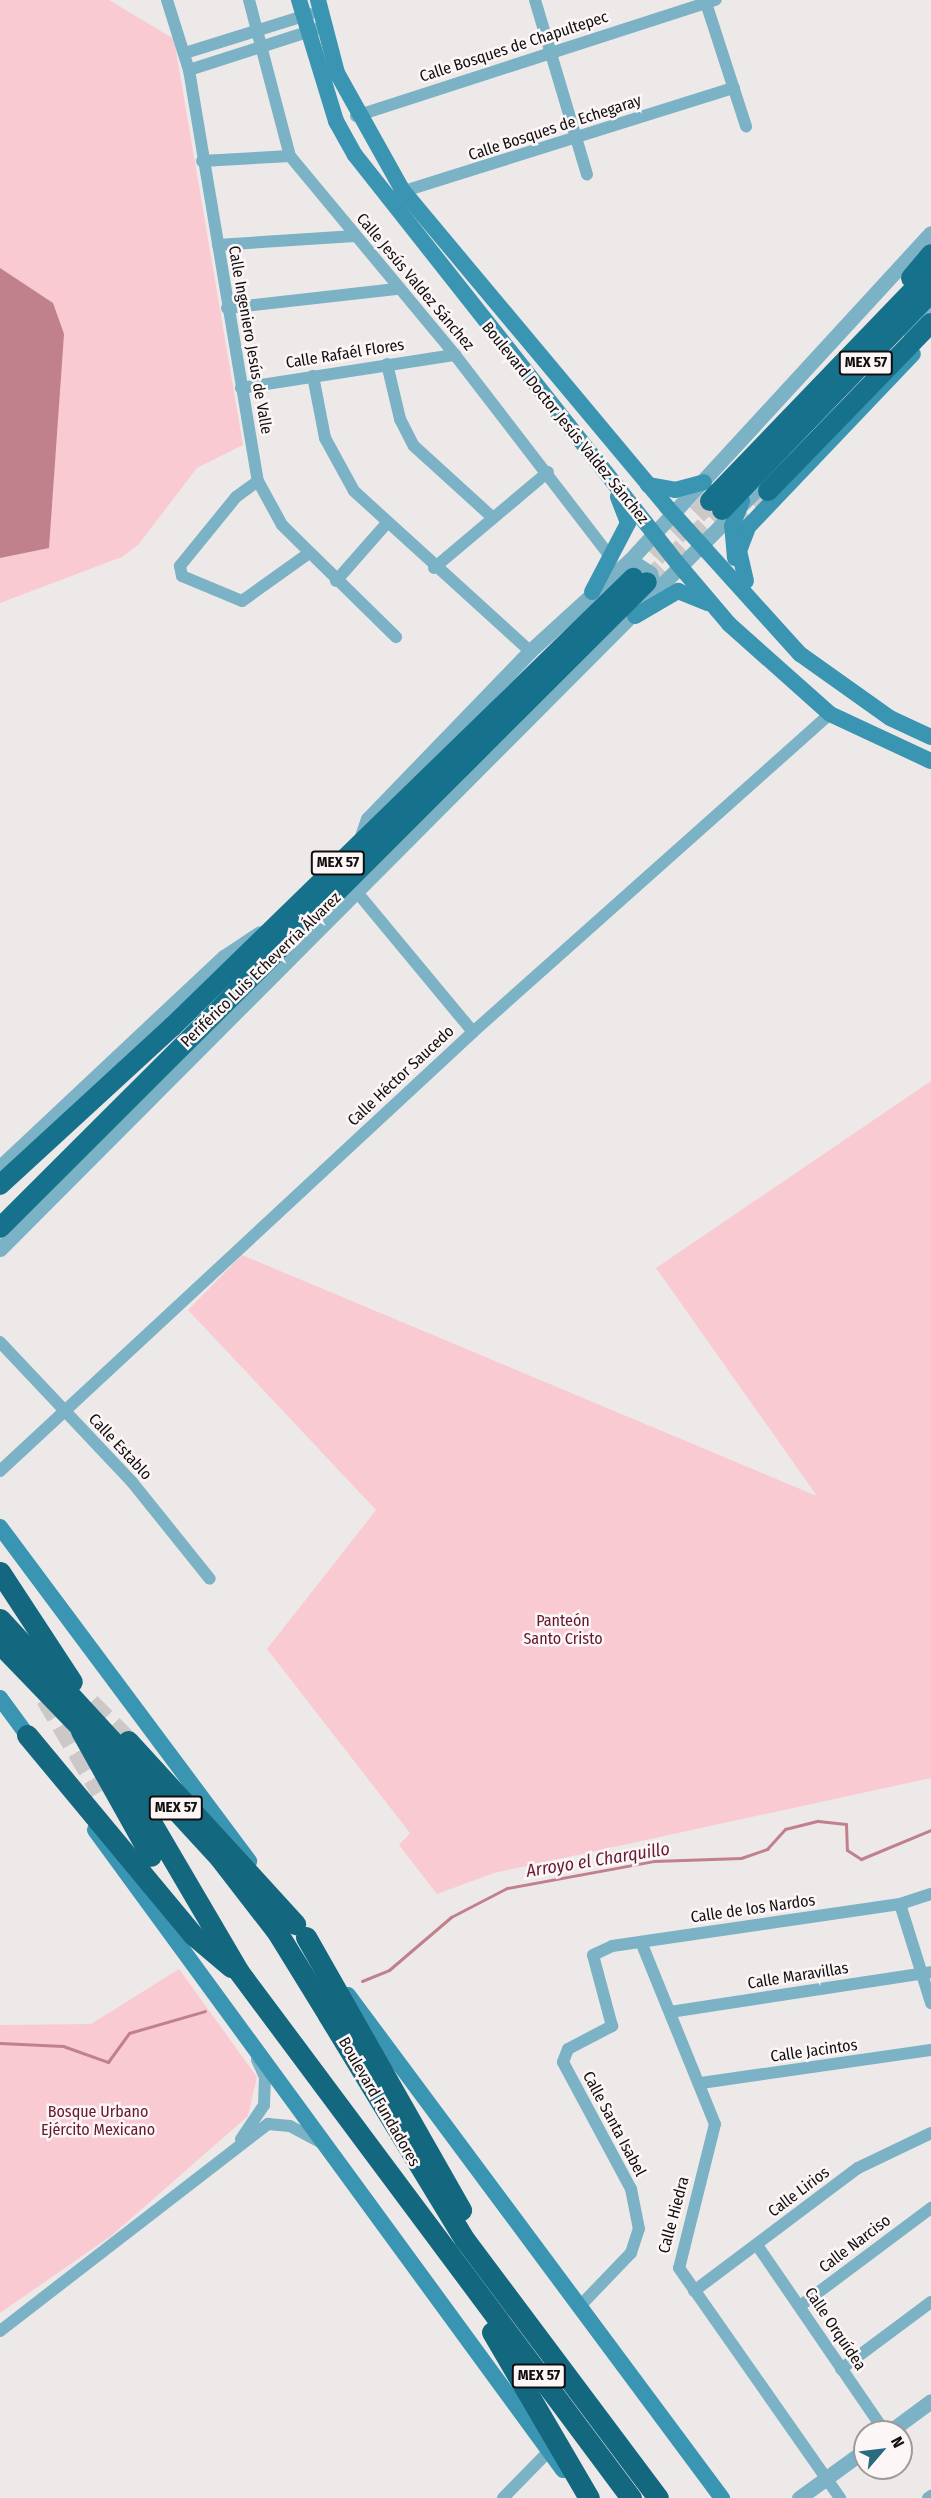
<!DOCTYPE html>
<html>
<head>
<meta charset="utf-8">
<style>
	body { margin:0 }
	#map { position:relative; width:931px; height:2498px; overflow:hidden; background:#eee9e9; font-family:"Fira Sans Condensed",sans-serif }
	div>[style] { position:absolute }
	.green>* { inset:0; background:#f9cad2 }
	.water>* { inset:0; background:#c0818d }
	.stream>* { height:3px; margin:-1.5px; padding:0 1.5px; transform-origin:1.5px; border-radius:1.5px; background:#c0818d }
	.trunk-tunnel>* { height:20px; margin-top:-10px; transform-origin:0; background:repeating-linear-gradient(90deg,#cdc8c8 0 20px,transparent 0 30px) }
	.motorway-tunnel>* { height:21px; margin-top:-10.5px; transform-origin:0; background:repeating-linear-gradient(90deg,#cdc8c8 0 21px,transparent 0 31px) }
	.minor>* { height:12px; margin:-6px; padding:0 6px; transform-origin:6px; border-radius:6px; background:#7cb2c5 }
	.tertiary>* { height:15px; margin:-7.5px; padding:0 7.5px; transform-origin:7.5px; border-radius:7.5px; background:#7cb2c5 }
	.secondary>* { height:16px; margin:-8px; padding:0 8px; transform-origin:8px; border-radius:8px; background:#3a95b2 }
	.trunk>* { height:20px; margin:-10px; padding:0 10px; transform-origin:10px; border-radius:10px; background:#16728c }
	.motorway>* { height:21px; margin:-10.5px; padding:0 10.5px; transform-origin:10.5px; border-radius:10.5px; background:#136880 }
	.motorway-bridge>* { height:21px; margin:-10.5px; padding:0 10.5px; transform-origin:10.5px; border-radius:10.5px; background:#136880 }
	span { translate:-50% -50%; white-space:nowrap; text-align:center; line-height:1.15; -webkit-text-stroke:5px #fcf6f7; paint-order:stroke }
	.shield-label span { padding:2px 4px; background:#fcf6f7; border:2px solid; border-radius:4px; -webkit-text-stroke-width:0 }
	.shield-label { font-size:15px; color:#110f0f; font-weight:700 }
	.street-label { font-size:16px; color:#110f0f }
	.park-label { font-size:16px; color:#65182f }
	.water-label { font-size:18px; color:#671b32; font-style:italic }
	.north { position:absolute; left:853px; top:2420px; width:60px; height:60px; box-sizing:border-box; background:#fcf6f7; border:2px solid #9e9a9a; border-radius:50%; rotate:62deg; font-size:16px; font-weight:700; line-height:24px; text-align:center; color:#110f0f }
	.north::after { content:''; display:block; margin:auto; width:21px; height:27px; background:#2b6b7f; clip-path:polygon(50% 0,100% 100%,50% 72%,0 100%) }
</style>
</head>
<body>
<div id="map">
	<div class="green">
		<i style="clip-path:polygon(0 0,109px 0,174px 39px,243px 445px,197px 468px,138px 545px,122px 557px,0 603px)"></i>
		<i style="clip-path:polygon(931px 1081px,931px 1778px,494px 1873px,437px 1894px,399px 1845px,410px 1833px,267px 1649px,376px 1510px,188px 1310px,242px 1255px,817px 1496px,656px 1268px)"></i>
		<i style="clip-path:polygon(179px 1969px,257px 2077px,248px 2116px,111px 2236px,0 2313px,0 2025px,91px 2024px)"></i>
	</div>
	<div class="water">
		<i style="clip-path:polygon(0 268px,53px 303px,64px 334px,49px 548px,0 558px)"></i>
	</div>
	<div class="stream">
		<i style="left:362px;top:1981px;width:29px;rotate:-22deg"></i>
		<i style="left:389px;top:1970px;width:82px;rotate:-40.5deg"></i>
		<i style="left:451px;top:1917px;width:63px;rotate:-27.4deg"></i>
		<i style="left:507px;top:1888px;width:149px;rotate:-10.4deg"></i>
		<i style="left:654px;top:1861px;width:87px;rotate:-2deg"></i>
		<i style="left:741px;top:1858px;width:28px;rotate:-19deg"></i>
		<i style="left:767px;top:1849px;width:27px;rotate:-48deg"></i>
		<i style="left:785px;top:1829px;width:34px;rotate:-14deg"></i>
		<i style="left:818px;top:1821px;width:28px;rotate:6deg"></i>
		<i style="left:846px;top:1824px;width:26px;rotate:88deg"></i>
		<i style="left:847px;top:1850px;width:17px;rotate:33deg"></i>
		<i style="left:861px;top:1859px;width:76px;rotate:-22.5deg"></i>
		<i style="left:0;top:2043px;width:63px;rotate:2.7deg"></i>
		<i style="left:63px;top:2046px;width:48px;rotate:19.6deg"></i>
		<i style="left:108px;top:2062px;width:36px;rotate:-54deg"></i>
		<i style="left:129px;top:2033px;width:79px;rotate:-16.1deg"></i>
	</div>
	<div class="trunk-tunnel">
		<i style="left:730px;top:524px;width:50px;rotate:-41deg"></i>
		<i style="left:655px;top:557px;width:78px;rotate:-45.5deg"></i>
		<i style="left:647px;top:582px;width:104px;rotate:-43.8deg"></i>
	</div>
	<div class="motorway-tunnel">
		<i style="left:46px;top:1698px;width:108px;rotate:59.4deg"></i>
		<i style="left:90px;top:1703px;width:54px;rotate:45deg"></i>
	</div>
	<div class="minor">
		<i style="left:167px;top:0;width:73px;rotate:72.6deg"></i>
		<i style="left:189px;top:70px;width:417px;rotate:80.5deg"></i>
		<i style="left:258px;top:481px;width:50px;rotate:61.4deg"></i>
		<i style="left:282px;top:525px;width:160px;rotate:44.5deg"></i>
		<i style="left:249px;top:0;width:161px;rotate:75.3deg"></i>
		<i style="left:290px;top:156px;width:259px;rotate:50.3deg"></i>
		<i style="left:455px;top:355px;width:257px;rotate:52.4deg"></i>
		<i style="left:535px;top:0;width:182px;rotate:73.4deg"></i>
		<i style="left:705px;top:0;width:133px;rotate:72deg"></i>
		<i style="left:185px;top:53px;width:131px;rotate:-17.3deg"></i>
		<i style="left:189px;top:70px;width:134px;rotate:-17.8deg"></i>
		<i style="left:356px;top:116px;width:378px;rotate:-17.9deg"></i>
		<i style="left:202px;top:161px;width:88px;rotate:-3.3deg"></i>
		<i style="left:398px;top:193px;width:352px;rotate:-17.4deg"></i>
		<i style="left:218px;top:245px;width:137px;rotate:-3.8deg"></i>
		<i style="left:227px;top:308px;width:170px;rotate:-6.4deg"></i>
		<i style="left:387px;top:364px;width:57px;rotate:76.7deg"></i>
		<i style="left:400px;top:419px;width:30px;rotate:63deg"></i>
		<i style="left:414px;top:446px;width:107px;rotate:42.3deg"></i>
		<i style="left:313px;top:376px;width:63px;rotate:79deg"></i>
		<i style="left:325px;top:438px;width:60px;rotate:61.3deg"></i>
		<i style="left:354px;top:491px;width:238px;rotate:42.3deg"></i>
		<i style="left:241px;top:388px;width:217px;rotate:-8.8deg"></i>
		<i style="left:258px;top:481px;width:27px;rotate:144deg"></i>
		<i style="left:236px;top:497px;width:89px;rotate:129.1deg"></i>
		<i style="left:180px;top:566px;width:10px;rotate:79deg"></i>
		<i style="left:182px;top:576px;width:65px;rotate:22.6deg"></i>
		<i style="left:242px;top:601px;width:81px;rotate:-35.5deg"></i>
		<i style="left:434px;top:568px;width:149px;rotate:-40.1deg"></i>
		<i style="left:336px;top:581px;width:76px;rotate:-48.7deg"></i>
		<i style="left:351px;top:885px;width:191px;rotate:50.3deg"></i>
		<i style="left:0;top:1342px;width:192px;rotate:46.7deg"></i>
		<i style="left:132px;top:1482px;width:124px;rotate:51.2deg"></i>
		<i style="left:0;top:1471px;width:645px;rotate:-42.86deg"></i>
		<i style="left:473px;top:1032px;width:478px;rotate:-41.7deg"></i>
		<i style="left:900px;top:1904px;width:104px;rotate:72.6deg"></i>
		<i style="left:641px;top:1942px;width:196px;rotate:67.9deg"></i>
		<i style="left:715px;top:2124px;width:148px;rotate:104deg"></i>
		<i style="left:679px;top:2268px;width:281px;rotate:55deg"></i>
		<i style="left:670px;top:2012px;width:264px;rotate:-8.7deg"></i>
		<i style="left:701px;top:2083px;width:232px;rotate:-8.2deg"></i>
		<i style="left:241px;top:2139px;width:41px;rotate:-55.9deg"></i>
		<i style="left:264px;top:2105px;width:28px;rotate:-88deg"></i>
		<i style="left:265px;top:2077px;width:19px;rotate:-115deg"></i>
		<i style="left:757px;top:2245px;width:227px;rotate:55.6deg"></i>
		<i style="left:694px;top:2291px;width:205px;rotate:-36.9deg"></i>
		<i style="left:858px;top:2168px;width:81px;rotate:-25.6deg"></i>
		<i style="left:800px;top:2306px;width:164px;rotate:-36.8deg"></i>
		<i style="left:579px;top:2307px;width:75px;rotate:-46.1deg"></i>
		<i style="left:631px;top:2253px;width:25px;rotate:-72deg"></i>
		<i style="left:639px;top:2229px;width:41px;rotate:-101.3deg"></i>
		<i style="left:631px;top:2189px;width:144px;rotate:-118.2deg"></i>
		<i style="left:563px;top:2062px;width:14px;rotate:-69deg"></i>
		<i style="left:568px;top:2049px;width:50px;rotate:-27.6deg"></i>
		<i style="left:612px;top:2026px;width:73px;rotate:-105deg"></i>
		<i style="left:593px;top:1955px;width:21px;rotate:-25deg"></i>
		<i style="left:612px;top:1946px;width:291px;rotate:-8.3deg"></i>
		<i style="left:900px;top:1904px;width:33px;rotate:-18deg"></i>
		<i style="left:0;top:2331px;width:339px;rotate:-37.7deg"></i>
		<i style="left:268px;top:2124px;width:22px;rotate:5deg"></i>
		<i style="left:290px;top:2126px;width:34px;rotate:28deg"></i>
		<i style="left:841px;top:2369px;width:112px;rotate:-36.7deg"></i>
		<i style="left:503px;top:2498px;width:66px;rotate:-45.6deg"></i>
		<i style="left:928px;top:2498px;width:4px;rotate:-34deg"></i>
	</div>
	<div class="tertiary">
		<i style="left:910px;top:331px;width:30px;rotate:-46deg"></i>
		<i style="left:630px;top:560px;width:24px;rotate:33deg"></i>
		<i style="left:650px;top:573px;width:21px;rotate:73deg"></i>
		<i style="left:360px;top:842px;width:24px;rotate:-71deg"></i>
		<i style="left:368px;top:819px;width:233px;rotate:-46deg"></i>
		<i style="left:530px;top:651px;width:135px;rotate:-42.3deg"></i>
		<i style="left:630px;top:560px;width:444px;rotate:-47.4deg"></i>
		<i style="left:0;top:1167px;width:307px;rotate:-43.2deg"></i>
		<i style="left:224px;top:957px;width:43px;rotate:-33.7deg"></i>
		<i style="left:0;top:1249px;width:1112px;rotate:-45.11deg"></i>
		<i style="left:889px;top:2432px;width:52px;rotate:-36.4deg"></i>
		<i style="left:799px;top:2498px;width:82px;rotate:-36deg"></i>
	</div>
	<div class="secondary">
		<i style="left:299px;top:0;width:127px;rotate:73deg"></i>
		<i style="left:336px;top:121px;width:39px;rotate:61deg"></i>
		<i style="left:355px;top:155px;width:521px;rotate:51.7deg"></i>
		<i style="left:678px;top:564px;width:79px;rotate:49.6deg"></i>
		<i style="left:729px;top:624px;width:135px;rotate:41.7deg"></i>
		<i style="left:830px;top:714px;width:111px;rotate:25deg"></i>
		<i style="left:318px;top:0;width:75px;rotate:75.4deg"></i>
		<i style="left:337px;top:73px;width:135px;rotate:60.8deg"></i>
		<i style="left:403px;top:191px;width:412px;rotate:50.1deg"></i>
		<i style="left:667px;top:507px;width:198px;rotate:47.9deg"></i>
		<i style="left:800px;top:654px;width:110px;rotate:35.4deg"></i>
		<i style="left:890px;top:718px;width:45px;rotate:24.9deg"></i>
		<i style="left:648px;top:485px;width:27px;rotate:10deg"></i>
		<i style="left:675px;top:490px;width:30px;rotate:-15deg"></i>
		<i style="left:735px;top:558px;width:32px;rotate:-95deg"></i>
		<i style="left:732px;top:526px;width:27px;rotate:-68deg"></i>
		<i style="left:746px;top:581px;width:31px;rotate:-103deg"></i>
		<i style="left:739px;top:551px;width:26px;rotate:-69deg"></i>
		<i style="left:748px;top:527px;width:239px;rotate:-46.4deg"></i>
		<i style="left:592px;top:592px;width:78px;rotate:-62.4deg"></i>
		<i style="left:628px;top:523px;width:28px;rotate:-111deg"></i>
		<i style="left:635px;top:616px;width:50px;rotate:-30.2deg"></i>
		<i style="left:678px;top:591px;width:32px;rotate:22deg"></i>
		<i style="left:0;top:1527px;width:417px;rotate:53.3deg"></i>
		<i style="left:0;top:1698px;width:56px;rotate:53.7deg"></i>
		<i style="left:95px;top:1830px;width:793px;rotate:53.82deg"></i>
		<i style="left:348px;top:1995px;width:627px;rotate:53.37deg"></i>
	</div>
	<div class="trunk">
		<i style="left:911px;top:278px;width:31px;rotate:-50deg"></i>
		<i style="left:768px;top:491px;width:234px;rotate:-45.9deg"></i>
		<i style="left:710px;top:501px;width:319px;rotate:-46.1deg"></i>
		<i style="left:722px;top:510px;width:301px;rotate:-46.1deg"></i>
		<i style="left:0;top:1185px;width:234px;rotate:-42.6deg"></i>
		<i style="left:172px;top:1027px;width:644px;rotate:-44.24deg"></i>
		<i style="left:0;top:1228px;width:914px;rotate:-44.96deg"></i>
	</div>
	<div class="motorway">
		<i style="left:81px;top:1731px;width:143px;rotate:60.8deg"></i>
		<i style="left:27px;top:1735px;width:260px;rotate:50.3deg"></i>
		<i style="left:193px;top:1935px;width:50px;rotate:40.1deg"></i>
		<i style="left:128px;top:1741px;width:248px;rotate:47.6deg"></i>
		<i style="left:124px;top:1776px;width:227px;rotate:59.6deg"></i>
		<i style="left:239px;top:1972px;width:656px;rotate:53.3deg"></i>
		<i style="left:306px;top:1937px;width:314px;rotate:60.4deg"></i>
		<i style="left:328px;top:2015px;width:263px;rotate:58.7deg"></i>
		<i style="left:465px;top:2240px;width:322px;rotate:53.2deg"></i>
		<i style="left:492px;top:2332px;width:192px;rotate:59.7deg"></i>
	</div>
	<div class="motorway-bridge">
		<i style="left:0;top:1572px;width:131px;rotate:56.8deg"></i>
		<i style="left:0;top:1619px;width:323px;rotate:47.4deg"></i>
		<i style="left:219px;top:1857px;width:95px;rotate:52.3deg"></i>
		<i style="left:277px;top:1932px;width:97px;rotate:58.4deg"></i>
		<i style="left:0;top:1644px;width:204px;rotate:46deg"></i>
	</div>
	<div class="shield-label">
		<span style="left:866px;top:363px">MEX 57</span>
		<span style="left:338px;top:863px">MEX 57</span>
		<span style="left:176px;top:1808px">MEX 57</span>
		<span style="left:539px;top:2376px">MEX 57</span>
	</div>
	<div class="street-label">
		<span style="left:514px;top:47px;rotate:-18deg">Calle Bosques de Chapultepec</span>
		<span style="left:555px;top:128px;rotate:-18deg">Calle Bosques de Echegaray</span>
		<span style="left:415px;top:282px;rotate:50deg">Calle Jesús Valdez Sánchez</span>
		<span style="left:250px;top:340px;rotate:80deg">Calle Ingeniero Jesús de Valle</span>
		<span style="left:345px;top:354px;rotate:-9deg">Calle Rafaél Flores</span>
		<span style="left:565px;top:423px;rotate:51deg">Boulevard Doctor Jesús Valdez Sánchez</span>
		<span style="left:261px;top:970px;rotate:-44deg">Periférico Luis Echeverría Álvarez</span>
		<span style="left:401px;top:1076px;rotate:-43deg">Calle Héctor Saucedo</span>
		<span style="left:120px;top:1447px;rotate:47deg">Calle Establo</span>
		<span style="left:753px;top:1909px;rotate:-8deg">Calle de los Nardos</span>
		<span style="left:798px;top:1976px;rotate:-9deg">Calle Maravillas</span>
		<span style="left:814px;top:2051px;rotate:-8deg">Calle Jacintos</span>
		<span style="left:379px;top:2102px;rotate:60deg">Boulevard Fundadores</span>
		<span style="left:614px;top:2124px;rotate:62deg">Calle Santa Isabel</span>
		<span style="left:799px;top:2192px;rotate:-37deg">Calle Lirios</span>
		<span style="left:674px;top:2215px;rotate:-75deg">Calle Hiedra</span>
		<span style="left:855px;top:2244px;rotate:-37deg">Calle Narciso</span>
		<span style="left:835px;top:2329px;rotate:56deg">Calle Orquídea</span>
	</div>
	<div class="park-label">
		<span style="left:563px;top:1630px">Panteón<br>Santo Cristo</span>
		<span style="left:98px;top:2121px">Bosque Urbano<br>Ejército Mexicano</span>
	</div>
	<div class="water-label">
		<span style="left:598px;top:1860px;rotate:-9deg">Arroyo el Charquillo</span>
	</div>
	<div class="north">N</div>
</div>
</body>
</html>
